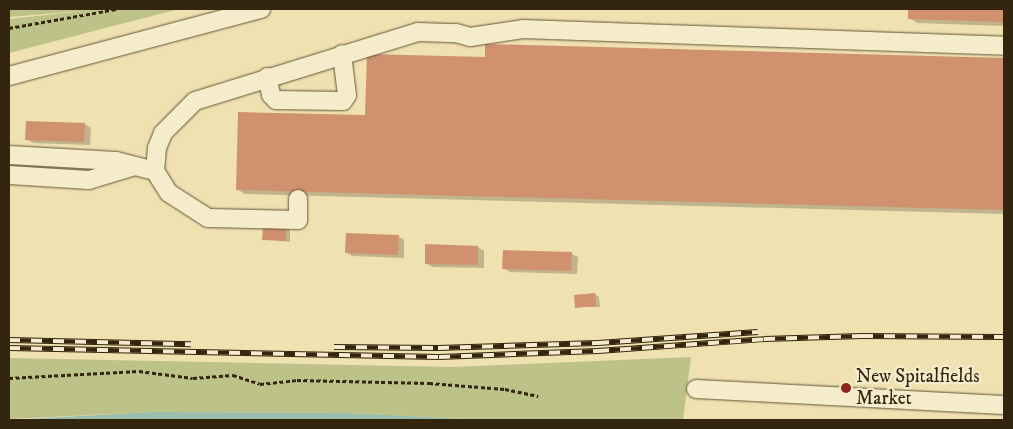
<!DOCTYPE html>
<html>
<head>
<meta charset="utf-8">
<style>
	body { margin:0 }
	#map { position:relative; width:1013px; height:429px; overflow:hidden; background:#efe1b0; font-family:"IM FELL DW Pica",serif }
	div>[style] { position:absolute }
	.green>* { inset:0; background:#bcc288 }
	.water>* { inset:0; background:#9abdae }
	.shadow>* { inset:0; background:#0003 }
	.building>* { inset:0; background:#d0916e }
	.path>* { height:2.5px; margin-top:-1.25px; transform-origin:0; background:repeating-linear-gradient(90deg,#34250f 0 4px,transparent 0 6.5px) }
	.roads { filter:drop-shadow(0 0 1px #635437) drop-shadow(0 0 1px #635437) }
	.minor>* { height:18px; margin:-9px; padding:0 9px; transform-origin:9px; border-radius:9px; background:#f5eccc }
	.rail>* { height:5.5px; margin-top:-2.75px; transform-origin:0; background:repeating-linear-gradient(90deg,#f5eccc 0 11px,#34250f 0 22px); box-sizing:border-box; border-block:1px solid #34250f }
	.dots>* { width:14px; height:14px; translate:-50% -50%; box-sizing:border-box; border:2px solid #f5eccc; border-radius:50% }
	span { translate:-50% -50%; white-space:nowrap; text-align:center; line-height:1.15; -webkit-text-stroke:4.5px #f5eccc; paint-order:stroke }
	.poi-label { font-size:19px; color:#34250f }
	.left { translate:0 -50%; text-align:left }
	.frame { position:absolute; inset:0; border:10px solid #34250f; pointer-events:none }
</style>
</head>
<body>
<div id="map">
	<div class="green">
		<i style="clip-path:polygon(9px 9px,179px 9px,9px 53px,9px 19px,92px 10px,9px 17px)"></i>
		<i style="clip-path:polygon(691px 357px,683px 420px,487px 420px,349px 413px,152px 412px,9px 419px,9px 358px,453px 367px)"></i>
	</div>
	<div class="water">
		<i style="clip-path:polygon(152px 412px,349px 413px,487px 420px,9px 420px)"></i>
	</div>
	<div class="shadow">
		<i style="clip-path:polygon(909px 9px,1004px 9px,1004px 26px,917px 23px,909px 18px)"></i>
		<i style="clip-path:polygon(486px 45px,1004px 59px,1004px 214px,245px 194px,237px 189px,366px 116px,486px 58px)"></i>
		<i style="clip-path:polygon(85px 124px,91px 128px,90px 145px,33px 143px,26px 139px)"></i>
		<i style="clip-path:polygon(286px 228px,290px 230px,290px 242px,263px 239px)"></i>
		<i style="clip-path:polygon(398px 236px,404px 240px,404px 258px,352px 256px,346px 252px)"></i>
		<i style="clip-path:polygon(478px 247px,484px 251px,484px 268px,432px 267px,426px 263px)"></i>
		<i style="clip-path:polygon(572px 254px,578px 257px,577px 274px,510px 272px,503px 268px)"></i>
		<i style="clip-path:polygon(595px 294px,599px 297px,600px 307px,576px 307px)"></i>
	</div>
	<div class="building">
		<i style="clip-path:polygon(908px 9px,1004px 9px,1004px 22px,908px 19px)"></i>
		<i style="clip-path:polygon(485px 44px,1004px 58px,1004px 210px,236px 190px,238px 112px,365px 115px,367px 54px,485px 57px)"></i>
		<i style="clip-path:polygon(26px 121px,85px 123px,84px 142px,25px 140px)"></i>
		<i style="clip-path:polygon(263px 226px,286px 226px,286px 241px,262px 240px)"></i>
		<i style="clip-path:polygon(346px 233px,399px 235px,398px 255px,345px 253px)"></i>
		<i style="clip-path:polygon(425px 244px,478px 246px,478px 265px,425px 264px)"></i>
		<i style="clip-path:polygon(503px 250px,572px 252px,571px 271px,502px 269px)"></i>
		<i style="clip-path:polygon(595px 293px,596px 306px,575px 308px,574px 295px)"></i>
	</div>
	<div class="path">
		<i style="left:9px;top:28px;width:110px;rotate:-10deg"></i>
		<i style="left:9px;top:378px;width:130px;rotate:-3.1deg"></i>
		<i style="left:139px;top:371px;width:54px;rotate:7.4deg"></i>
		<i style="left:193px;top:378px;width:40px;rotate:-4.3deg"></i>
		<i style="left:233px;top:375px;width:28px;rotate:18deg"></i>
		<i style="left:260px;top:384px;width:37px;rotate:-6deg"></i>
		<i style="left:297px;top:380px;width:132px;rotate:1.3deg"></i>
		<i style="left:429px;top:383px;width:76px;rotate:4.5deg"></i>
		<i style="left:505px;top:389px;width:34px;rotate:12deg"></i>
	</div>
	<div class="roads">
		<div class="minor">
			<i style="left:9px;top:76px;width:261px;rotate:-14.9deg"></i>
			<i style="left:267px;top:77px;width:18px;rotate:77deg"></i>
			<i style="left:271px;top:95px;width:7px;rotate:45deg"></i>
			<i style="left:276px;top:100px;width:67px;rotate:0.9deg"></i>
			<i style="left:343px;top:101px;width:7px;rotate:-56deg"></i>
			<i style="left:347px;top:95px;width:41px;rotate:-97deg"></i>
			<i style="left:9px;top:155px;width:107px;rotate:3.2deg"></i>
			<i style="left:116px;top:161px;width:40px;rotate:14.4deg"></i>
			<i style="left:155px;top:171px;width:23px;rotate:-85deg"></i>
			<i style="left:157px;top:148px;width:16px;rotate:-68deg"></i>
			<i style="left:163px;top:133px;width:45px;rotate:-45deg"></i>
			<i style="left:195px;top:101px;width:233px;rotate:-17.2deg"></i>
			<i style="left:418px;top:32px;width:38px;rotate:2deg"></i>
			<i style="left:456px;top:33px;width:15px;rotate:16deg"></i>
			<i style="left:470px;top:37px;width:55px;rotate:-8.4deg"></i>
			<i style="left:524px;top:29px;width:480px;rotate:2deg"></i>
			<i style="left:155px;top:171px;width:26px;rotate:58deg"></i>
			<i style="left:169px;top:193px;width:46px;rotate:32.7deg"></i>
			<i style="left:208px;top:218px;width:90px;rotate:1.3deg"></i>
			<i style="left:298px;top:220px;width:21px;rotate:-90deg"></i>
			<i style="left:9px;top:175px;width:80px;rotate:3.6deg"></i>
			<i style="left:89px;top:180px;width:45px;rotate:-16.8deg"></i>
			<i style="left:696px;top:389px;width:308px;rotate:3deg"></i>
		</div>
	</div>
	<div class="rail">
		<i style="left:9px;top:340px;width:182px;rotate:1.3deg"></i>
		<i style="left:334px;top:347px;width:104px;rotate:0.6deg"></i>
		<i style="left:438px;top:348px;width:160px;rotate:-1.8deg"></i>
		<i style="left:598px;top:343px;width:160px;rotate:-3.9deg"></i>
		<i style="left:9px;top:348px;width:430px;rotate:1.2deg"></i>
		<i style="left:439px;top:357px;width:159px;rotate:-2.2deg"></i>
		<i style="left:598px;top:351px;width:166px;rotate:-4.1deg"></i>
		<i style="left:764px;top:339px;width:98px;rotate:-1.8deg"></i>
		<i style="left:862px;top:336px;width:142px;rotate:0.4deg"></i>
	</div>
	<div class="dots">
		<i style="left:846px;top:388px;background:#8f2418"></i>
	</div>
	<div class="poi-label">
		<span class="left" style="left:856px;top:388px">New Spitalfields<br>Market</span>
	</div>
	<div class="frame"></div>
</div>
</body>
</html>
